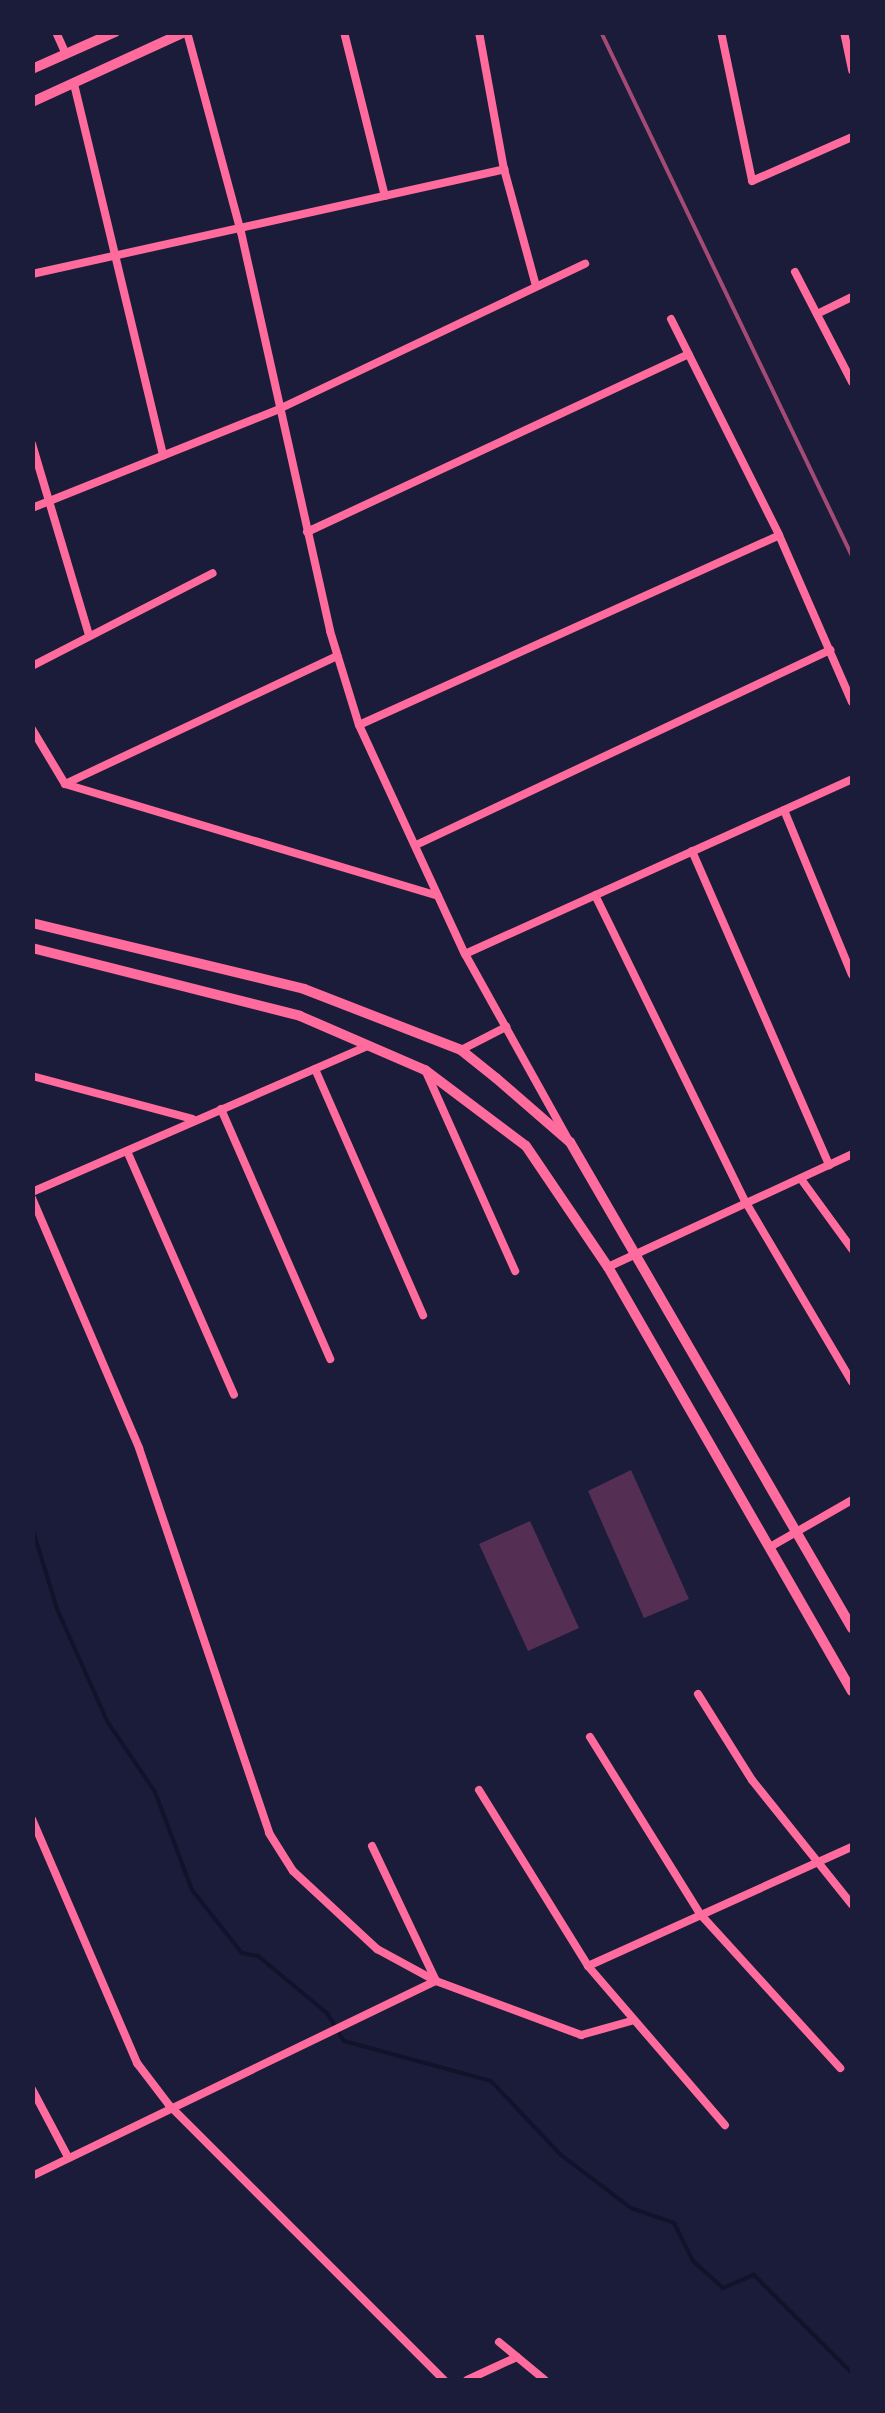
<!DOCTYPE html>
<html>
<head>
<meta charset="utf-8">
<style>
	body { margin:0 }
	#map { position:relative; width:885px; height:2413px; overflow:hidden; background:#1b1b3a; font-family:"PT Sans",sans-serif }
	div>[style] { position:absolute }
	.stream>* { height:4px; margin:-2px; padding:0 2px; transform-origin:2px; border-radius:2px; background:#12122b }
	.building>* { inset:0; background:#542f53 }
	.minor>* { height:8px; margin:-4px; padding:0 4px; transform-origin:4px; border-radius:4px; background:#ff6b9d }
	.tertiary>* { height:10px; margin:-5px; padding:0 5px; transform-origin:5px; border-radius:5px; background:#ff6b9d }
	.rail>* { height:4px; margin:-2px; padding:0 2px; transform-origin:2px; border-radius:2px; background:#a44b75 }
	span { translate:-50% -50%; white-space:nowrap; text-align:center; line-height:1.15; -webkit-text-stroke:10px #1b1b3a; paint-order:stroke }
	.frame { position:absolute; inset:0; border:35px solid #1b1b3a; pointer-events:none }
</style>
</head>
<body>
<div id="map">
	<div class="stream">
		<i style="left:32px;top:1527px;width:86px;rotate:73deg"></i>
		<i style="left:57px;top:1609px;width:123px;rotate:65.9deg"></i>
		<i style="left:107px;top:1721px;width:86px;rotate:55.9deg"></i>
		<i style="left:155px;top:1792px;width:105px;rotate:69.3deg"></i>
		<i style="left:192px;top:1890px;width:80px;rotate:51.6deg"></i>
		<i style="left:242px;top:1953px;width:16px;rotate:11deg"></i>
		<i style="left:258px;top:1956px;width:89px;rotate:39.6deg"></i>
		<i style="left:327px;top:2013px;width:33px;rotate:59deg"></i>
		<i style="left:344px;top:2041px;width:152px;rotate:15.2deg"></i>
		<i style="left:491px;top:2081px;width:102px;rotate:46.6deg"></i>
		<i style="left:561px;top:2155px;width:88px;rotate:37.1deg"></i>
		<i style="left:631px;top:2208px;width:46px;rotate:19.2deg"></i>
		<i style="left:674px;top:2223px;width:42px;rotate:63.4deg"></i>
		<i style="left:693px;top:2261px;width:40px;rotate:42deg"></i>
		<i style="left:723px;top:2288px;width:34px;rotate:-23deg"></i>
		<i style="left:754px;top:2275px;width:139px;rotate:45deg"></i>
	</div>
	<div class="building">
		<i style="clip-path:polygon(631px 1470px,689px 1599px,644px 1618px,588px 1491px)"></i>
		<i style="clip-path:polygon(530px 1521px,579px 1628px,528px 1651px,479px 1544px)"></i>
	</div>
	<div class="minor">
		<i style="left:56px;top:32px;width:24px;rotate:66deg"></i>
		<i style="left:187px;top:32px;width:207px;rotate:74.9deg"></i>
		<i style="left:241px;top:232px;width:409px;rotate:77.4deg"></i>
		<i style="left:330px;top:631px;width:98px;rotate:72.9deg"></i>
		<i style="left:359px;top:725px;width:252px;rotate:65.2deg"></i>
		<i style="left:465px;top:954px;width:212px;rotate:60.9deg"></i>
		<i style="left:344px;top:32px;width:169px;rotate:76deg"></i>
		<i style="left:479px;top:32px;width:139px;rotate:79.7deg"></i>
		<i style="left:504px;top:169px;width:121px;rotate:74.7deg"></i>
		<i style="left:721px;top:32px;width:152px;rotate:78.2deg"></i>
		<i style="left:752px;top:181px;width:109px;rotate:-23.7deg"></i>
		<i style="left:844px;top:32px;width:39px;rotate:78deg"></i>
		<i style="left:74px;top:84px;width:382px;rotate:76.5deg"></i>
		<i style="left:795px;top:272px;width:124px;rotate:62.6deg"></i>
		<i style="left:32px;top:274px;width:484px;rotate:-12.5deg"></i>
		<i style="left:817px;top:314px;width:39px;rotate:-26deg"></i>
		<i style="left:671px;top:319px;width:241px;rotate:63.4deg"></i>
		<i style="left:779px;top:535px;width:182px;rotate:66.4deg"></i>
		<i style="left:32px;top:444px;width:199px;rotate:73.4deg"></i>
		<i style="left:32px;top:508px;width:266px;rotate:-21.8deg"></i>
		<i style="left:279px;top:409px;width:339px;rotate:-25.4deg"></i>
		<i style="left:307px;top:532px;width:421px;rotate:-25deg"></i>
		<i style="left:32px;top:666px;width:203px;rotate:-27.2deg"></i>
		<i style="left:359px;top:725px;width:461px;rotate:-24.3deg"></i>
		<i style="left:32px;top:729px;width:64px;rotate:59deg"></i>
		<i style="left:65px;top:784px;width:389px;rotate:16.7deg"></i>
		<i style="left:65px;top:784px;width:301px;rotate:-25.2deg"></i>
		<i style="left:784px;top:810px;width:178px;rotate:67.6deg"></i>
		<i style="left:416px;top:845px;width:458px;rotate:-25.2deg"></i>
		<i style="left:692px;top:851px;width:343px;rotate:66.4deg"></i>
		<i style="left:595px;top:895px;width:341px;rotate:63.9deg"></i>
		<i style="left:745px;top:1201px;width:210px;rotate:59.4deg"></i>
		<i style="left:465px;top:954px;width:425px;rotate:-24.3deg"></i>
		<i style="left:461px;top:1050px;width:51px;rotate:-27.1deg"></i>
		<i style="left:315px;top:1069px;width:269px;rotate:66.3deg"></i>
		<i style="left:427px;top:1074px;width:216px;rotate:65.9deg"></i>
		<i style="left:32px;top:1076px;width:166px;rotate:15deg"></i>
		<i style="left:221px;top:1109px;width:273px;rotate:66.4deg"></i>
		<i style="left:127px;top:1151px;width:266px;rotate:66.3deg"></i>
		<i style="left:801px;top:1179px;width:87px;rotate:53.9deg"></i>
		<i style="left:32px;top:1192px;width:365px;rotate:-23.5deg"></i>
		<i style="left:32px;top:1198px;width:272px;rotate:66.8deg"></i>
		<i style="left:139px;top:1448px;width:406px;rotate:71.3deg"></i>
		<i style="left:269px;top:1833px;width:45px;rotate:57.7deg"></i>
		<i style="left:293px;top:1871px;width:115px;rotate:42.9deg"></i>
		<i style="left:377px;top:1949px;width:67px;rotate:28.5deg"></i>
		<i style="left:436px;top:1981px;width:155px;rotate:20.4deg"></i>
		<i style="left:581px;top:2035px;width:52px;rotate:-15.6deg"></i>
		<i style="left:608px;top:1267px;width:269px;rotate:-24.8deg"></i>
		<i style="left:770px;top:1547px;width:95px;rotate:-29.8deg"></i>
		<i style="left:698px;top:1694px;width:102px;rotate:57.9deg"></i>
		<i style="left:752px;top:1780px;width:160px;rotate:51.3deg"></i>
		<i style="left:590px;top:1737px;width:210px;rotate:58.1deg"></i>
		<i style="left:701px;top:1915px;width:207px;rotate:47.7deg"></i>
		<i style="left:479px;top:1790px;width:207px;rotate:58.2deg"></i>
		<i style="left:588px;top:1966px;width:210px;rotate:49.3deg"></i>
		<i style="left:32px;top:1819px;width:266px;rotate:66.7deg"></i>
		<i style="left:137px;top:2063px;width:53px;rotate:52.7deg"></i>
		<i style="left:169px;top:2105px;width:389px;rotate:45deg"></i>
		<i style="left:372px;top:1846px;width:149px;rotate:64.6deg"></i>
		<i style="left:588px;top:1966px;width:290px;rotate:-24.3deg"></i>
		<i style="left:32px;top:2089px;width:77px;rotate:62.1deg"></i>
		<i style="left:32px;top:2176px;width:449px;rotate:-25.8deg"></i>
		<i style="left:499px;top:2342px;width:60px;rotate:39.6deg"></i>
		<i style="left:467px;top:2380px;width:55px;rotate:-24.7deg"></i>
	</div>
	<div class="tertiary">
		<i style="left:32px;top:69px;width:91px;rotate:-24deg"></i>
		<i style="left:32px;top:102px;width:168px;rotate:-24.6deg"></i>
		<i style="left:32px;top:923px;width:280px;rotate:13.6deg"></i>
		<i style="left:304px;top:989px;width:168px;rotate:21.2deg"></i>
		<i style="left:461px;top:1050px;width:45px;rotate:38.7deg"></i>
		<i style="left:496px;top:1078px;width:98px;rotate:40.9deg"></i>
		<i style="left:570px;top:1142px;width:562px;rotate:59.88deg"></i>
		<i style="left:32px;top:948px;width:276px;rotate:14.2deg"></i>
		<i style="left:300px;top:1016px;width:136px;rotate:23.4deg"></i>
		<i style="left:425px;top:1070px;width:126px;rotate:37deg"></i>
		<i style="left:526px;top:1146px;width:146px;rotate:55.9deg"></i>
		<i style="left:608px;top:1267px;width:489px;rotate:60.1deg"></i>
	</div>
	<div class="rail">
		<i style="left:601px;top:32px;width:581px;rotate:64.41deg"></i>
	</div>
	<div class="frame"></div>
</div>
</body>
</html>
